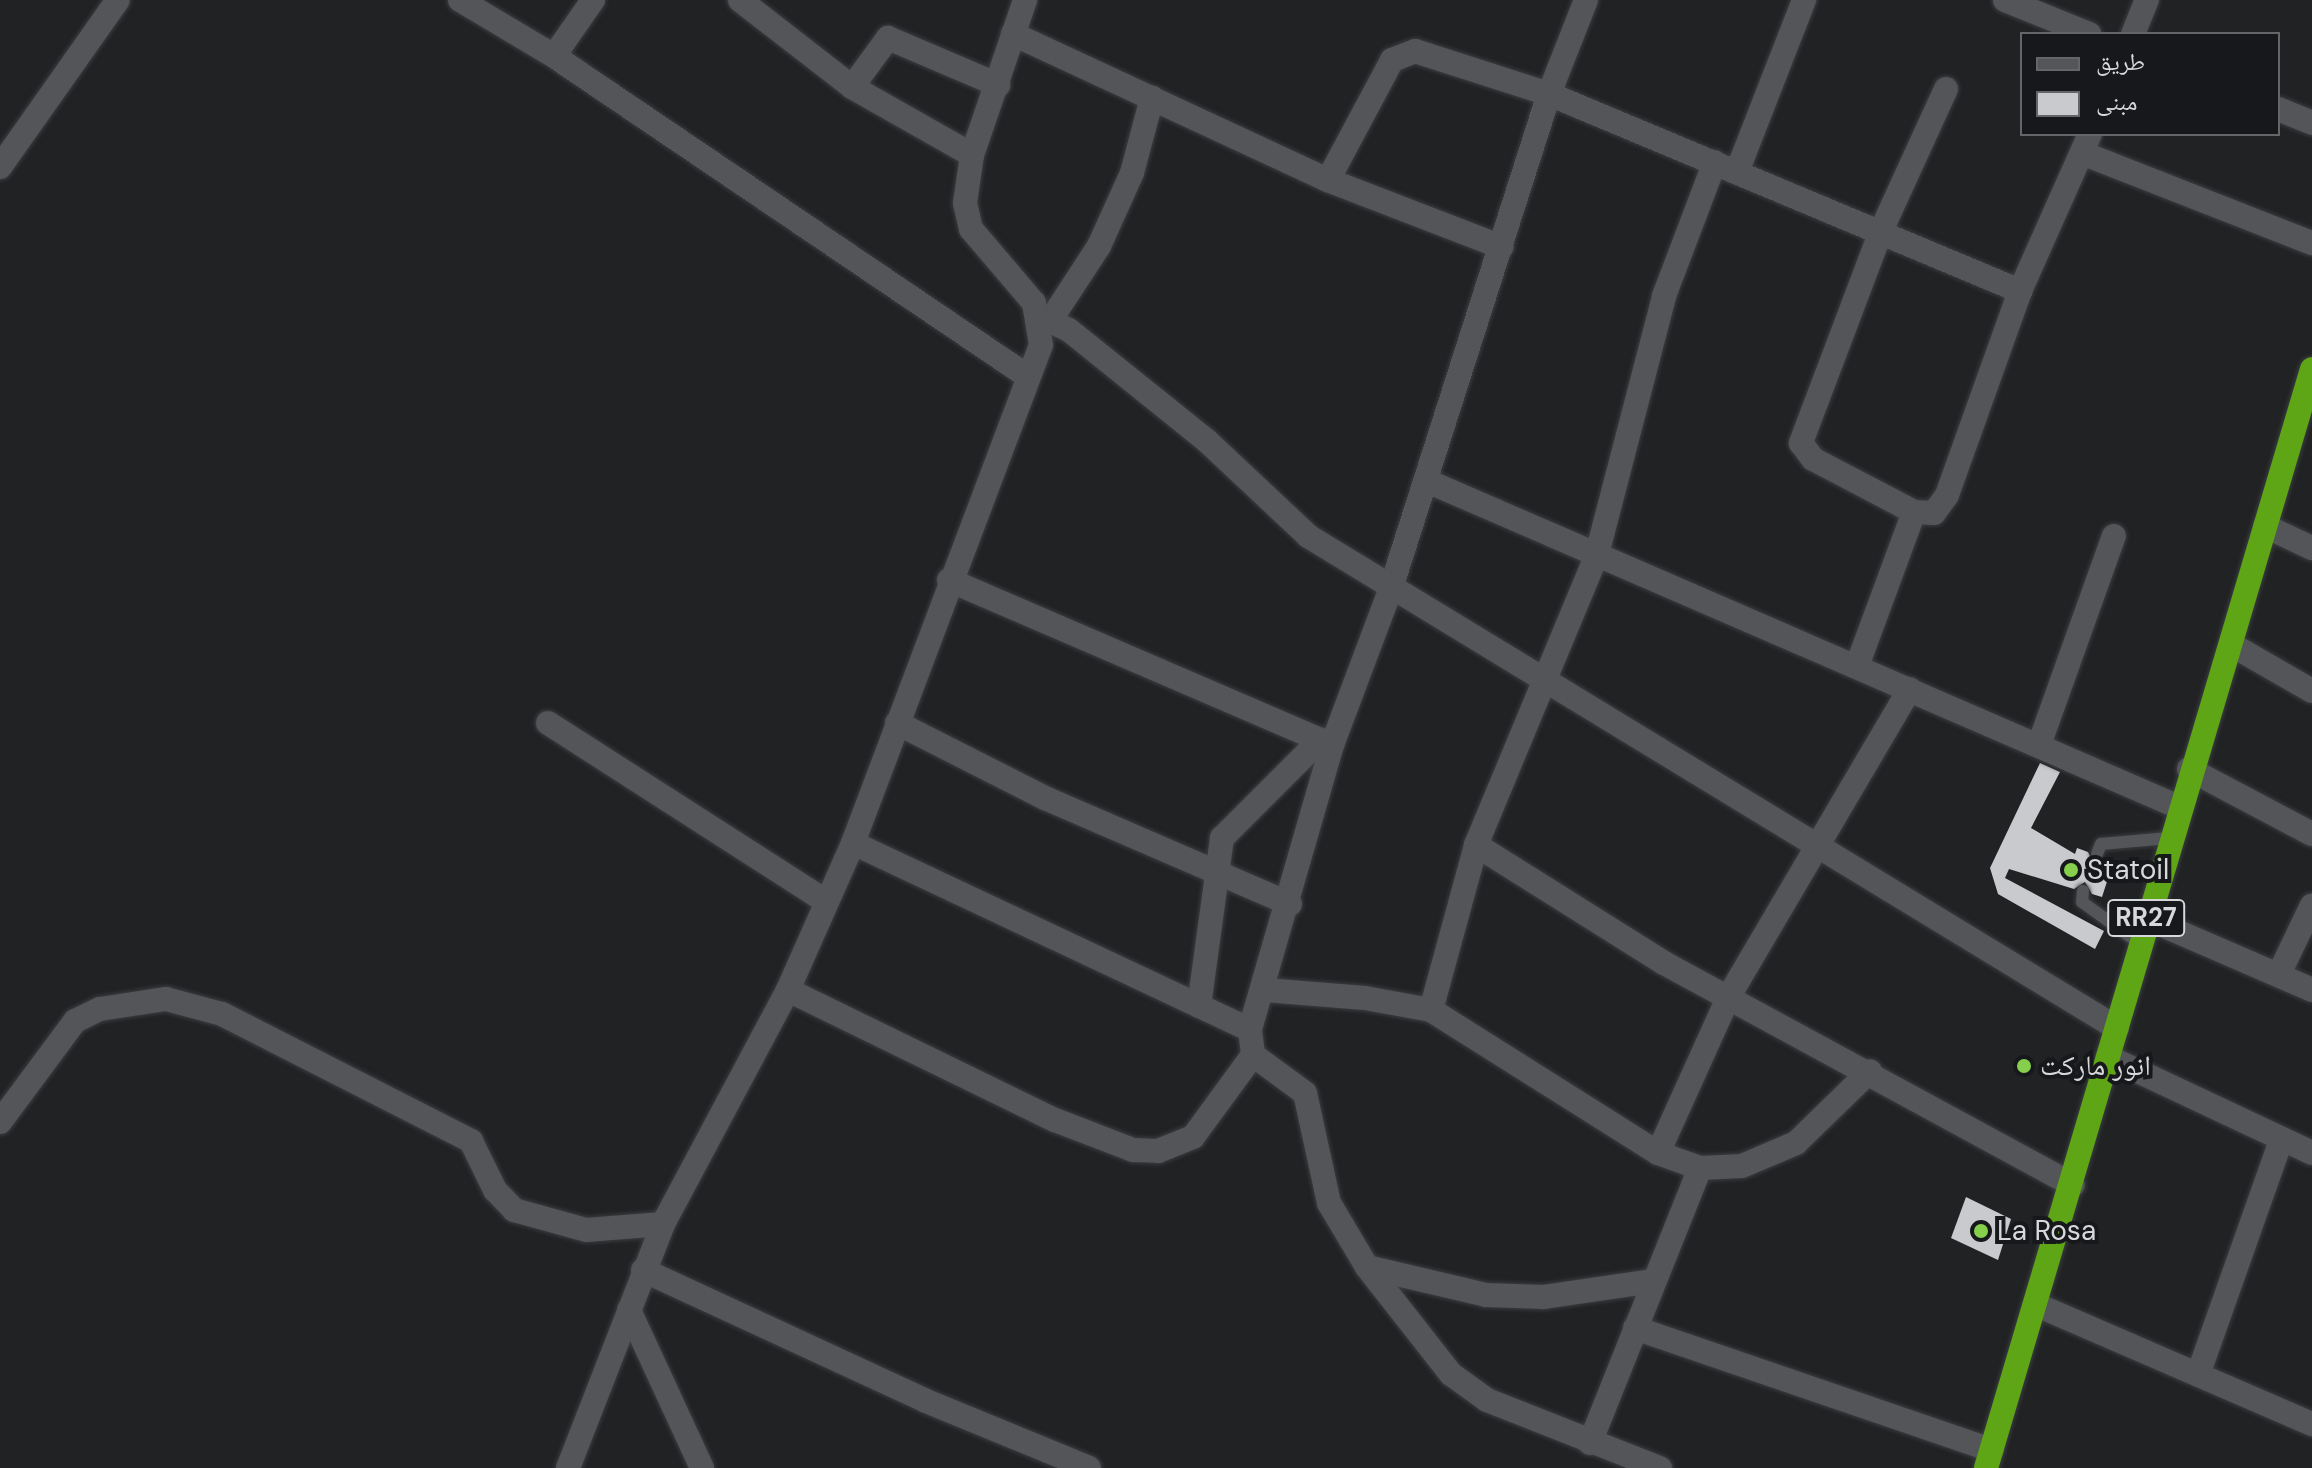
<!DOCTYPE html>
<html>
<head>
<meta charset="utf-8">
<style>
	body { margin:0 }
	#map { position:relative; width:2312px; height:1468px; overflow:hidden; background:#202224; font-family:"DM Sans","Noto Naskh Arabic",sans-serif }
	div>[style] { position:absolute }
	.building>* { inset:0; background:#c8cace }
	.roads { filter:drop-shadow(0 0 2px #3b3c3f) drop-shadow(0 0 2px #3b3c3f) }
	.lane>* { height:12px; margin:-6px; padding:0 6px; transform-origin:6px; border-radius:6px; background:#535558 }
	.street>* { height:24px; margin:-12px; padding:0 12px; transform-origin:12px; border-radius:12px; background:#535558 }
	.highway>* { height:24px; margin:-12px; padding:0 12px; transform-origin:12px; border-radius:12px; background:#5fa617 }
	.dots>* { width:22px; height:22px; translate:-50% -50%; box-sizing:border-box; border:4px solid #17181b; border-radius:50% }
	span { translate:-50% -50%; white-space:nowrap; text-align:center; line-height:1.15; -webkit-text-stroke:8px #17181b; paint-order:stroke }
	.shield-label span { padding:2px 6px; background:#17181b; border:2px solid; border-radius:6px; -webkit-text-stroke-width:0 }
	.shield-label { font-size:26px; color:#d6d8da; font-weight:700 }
	.poi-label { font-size:28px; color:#d6d8da }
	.left { translate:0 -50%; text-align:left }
	.legend { position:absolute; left:2020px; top:32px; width:260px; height:104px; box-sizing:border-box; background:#17181b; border:2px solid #636567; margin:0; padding:10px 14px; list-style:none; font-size:24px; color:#d6d8da }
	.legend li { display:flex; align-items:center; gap:16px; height:40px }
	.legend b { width:40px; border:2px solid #636567 }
</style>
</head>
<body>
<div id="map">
	<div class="building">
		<i style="clip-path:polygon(2040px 763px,2060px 772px,2031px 828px,2075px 854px,2077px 848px,2088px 852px,2094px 863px,2114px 860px,2102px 897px,2092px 894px,2085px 882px,2074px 889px,2009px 869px,2005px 878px,2104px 931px,2095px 949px,1998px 894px,1990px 868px)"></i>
		<i style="clip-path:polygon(1966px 1197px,2011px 1219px,1998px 1260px,1951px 1238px)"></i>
	</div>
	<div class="roads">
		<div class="lane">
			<i style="left:2097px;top:854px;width:11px;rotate:-68deg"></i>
			<i style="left:2101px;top:844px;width:68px;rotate:-5deg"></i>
			<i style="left:2083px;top:891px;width:11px;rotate:95deg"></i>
			<i style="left:2082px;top:902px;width:70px;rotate:35.7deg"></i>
		</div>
		<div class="street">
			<i style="left:460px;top:0;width:109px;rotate:30.8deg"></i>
			<i style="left:593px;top:0;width:68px;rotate:124.9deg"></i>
			<i style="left:554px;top:56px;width:571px;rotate:34.08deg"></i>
			<i style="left:740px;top:0;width:142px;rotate:37.8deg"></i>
			<i style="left:852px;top:87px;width:138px;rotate:29.5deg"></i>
			<i style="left:1586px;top:0;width:101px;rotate:111.5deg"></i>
			<i style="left:1549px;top:94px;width:519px;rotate:107.74deg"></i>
			<i style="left:1391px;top:588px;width:168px;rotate:110.6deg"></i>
			<i style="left:1332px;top:745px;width:297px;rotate:106.1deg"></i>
			<i style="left:1250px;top:1030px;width:25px;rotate:83deg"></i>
			<i style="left:1253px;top:1055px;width:64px;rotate:36.2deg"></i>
			<i style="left:1305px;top:1093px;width:113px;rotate:77.7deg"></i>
			<i style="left:1329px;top:1203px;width:74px;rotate:59.3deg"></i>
			<i style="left:1367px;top:1267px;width:136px;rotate:51.9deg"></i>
			<i style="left:1451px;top:1374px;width:44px;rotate:35.8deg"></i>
			<i style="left:1487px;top:1400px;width:186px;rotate:21.5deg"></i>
			<i style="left:2005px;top:0;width:91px;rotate:22deg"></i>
			<i style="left:1013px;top:34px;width:347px;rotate:24.9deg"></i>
			<i style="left:1328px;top:180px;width:186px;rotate:21.1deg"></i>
			<i style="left:2133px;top:34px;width:37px;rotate:-68deg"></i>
			<i style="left:852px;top:87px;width:61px;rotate:-53.7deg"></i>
			<i style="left:888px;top:38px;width:120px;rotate:23.1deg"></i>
			<i style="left:1946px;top:89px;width:156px;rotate:114.6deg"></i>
			<i style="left:1881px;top:231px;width:227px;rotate:110.7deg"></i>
			<i style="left:1801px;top:443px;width:20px;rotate:53deg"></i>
			<i style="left:1813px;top:459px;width:114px;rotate:27.7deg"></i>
			<i style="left:1914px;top:512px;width:20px;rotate:3deg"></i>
			<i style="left:1934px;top:513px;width:22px;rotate:-54deg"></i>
			<i style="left:1947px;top:495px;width:217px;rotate:-70.3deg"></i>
			<i style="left:2020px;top:291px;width:172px;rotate:-66deg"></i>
			<i style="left:2278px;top:109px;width:37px;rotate:22deg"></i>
			<i style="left:2082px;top:153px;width:247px;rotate:21.4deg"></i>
			<i style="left:0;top:167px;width:204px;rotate:-54.8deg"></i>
			<i style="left:1737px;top:172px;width:185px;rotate:-68.7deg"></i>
			<i style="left:1328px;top:180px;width:136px;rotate:-61.9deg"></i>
			<i style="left:1392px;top:60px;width:25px;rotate:-21deg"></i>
			<i style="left:1415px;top:51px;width:141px;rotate:17.8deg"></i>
			<i style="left:1549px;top:94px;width:511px;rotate:22.7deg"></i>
			<i style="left:1040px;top:316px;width:32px;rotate:26deg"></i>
			<i style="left:1069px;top:330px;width:177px;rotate:38.8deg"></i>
			<i style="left:1207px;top:441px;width:139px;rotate:43.2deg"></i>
			<i style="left:1308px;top:536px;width:947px;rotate:31.31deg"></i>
			<i style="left:1050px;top:321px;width:90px;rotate:-56.8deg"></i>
			<i style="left:1099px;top:246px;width:80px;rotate:-65.7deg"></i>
			<i style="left:1132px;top:173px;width:78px;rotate:-75.1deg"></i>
			<i style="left:1427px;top:481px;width:820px;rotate:23.44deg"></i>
			<i style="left:2265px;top:526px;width:52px;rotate:25.1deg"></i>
			<i style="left:949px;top:580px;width:417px;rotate:23.3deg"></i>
			<i style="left:2232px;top:645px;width:92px;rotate:29.9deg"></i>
			<i style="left:1857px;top:666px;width:164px;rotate:-69.7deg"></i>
			<i style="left:548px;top:723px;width:329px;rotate:32.7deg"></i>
			<i style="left:897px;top:723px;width:166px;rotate:26.9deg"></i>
			<i style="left:1045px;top:798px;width:267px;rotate:23.4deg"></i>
			<i style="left:2039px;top:745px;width:222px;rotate:-70.3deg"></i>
			<i style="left:2189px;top:769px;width:139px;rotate:27.9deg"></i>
			<i style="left:853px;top:843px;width:439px;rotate:25.2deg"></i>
			<i style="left:1476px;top:845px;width:222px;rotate:32.1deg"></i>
			<i style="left:1664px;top:963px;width:465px;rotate:28.5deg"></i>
			<i style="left:2146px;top:918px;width:181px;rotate:23.4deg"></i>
			<i style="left:2279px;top:974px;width:76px;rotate:-64.4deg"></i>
			<i style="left:788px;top:990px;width:297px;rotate:26deg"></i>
			<i style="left:1055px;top:1120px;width:84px;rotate:21deg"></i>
			<i style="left:1133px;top:1150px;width:25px;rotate:2deg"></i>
			<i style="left:1158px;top:1151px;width:38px;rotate:-22deg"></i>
			<i style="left:1193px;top:1137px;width:102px;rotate:-53.8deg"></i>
			<i style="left:1265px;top:990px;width:100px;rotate:4.6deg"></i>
			<i style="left:1365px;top:998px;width:67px;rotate:10.3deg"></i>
			<i style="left:1431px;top:1010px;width:268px;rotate:32.2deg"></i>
			<i style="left:1658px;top:1153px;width:45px;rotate:19.7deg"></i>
			<i style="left:1700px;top:1168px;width:42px;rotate:-2.7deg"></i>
			<i style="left:1742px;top:1166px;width:59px;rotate:-23.1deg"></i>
			<i style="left:1796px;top:1143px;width:103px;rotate:-44.2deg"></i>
			<i style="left:1199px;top:1006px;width:170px;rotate:-82.2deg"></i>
			<i style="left:1222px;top:838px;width:139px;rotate:-45deg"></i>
			<i style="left:1431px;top:1010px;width:171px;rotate:-74.7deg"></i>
			<i style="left:1476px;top:845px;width:315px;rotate:-67.4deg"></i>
			<i style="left:1597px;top:554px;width:267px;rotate:-75.4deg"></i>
			<i style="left:1664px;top:296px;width:143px;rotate:-69.2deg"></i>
			<i style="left:2108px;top:1057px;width:225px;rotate:25.2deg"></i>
			<i style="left:0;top:1122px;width:126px;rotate:-53.4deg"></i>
			<i style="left:75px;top:1021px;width:28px;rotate:-26deg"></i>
			<i style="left:100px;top:1009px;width:67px;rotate:-8.6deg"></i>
			<i style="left:166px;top:999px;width:58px;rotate:15deg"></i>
			<i style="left:222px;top:1014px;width:280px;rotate:27deg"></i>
			<i style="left:471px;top:1141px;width:55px;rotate:63.9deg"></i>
			<i style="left:495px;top:1190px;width:28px;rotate:46deg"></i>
			<i style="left:514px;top:1210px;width:75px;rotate:15.5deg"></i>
			<i style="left:586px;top:1230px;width:77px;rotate:-4.5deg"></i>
			<i style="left:1658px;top:1153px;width:172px;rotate:-65.7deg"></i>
			<i style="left:1729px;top:996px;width:356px;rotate:-59.5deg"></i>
			<i style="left:1367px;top:1267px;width:122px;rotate:13.2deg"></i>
			<i style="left:1486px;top:1295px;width:58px;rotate:2deg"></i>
			<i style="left:1544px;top:1297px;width:111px;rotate:-8.3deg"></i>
			<i style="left:643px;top:1270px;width:312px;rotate:24.8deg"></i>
			<i style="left:926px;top:1401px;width:176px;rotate:22.3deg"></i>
			<i style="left:2037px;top:1305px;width:300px;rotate:23.4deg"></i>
			<i style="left:629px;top:1310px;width:174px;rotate:65.2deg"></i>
			<i style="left:1635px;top:1328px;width:377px;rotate:18.9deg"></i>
			<i style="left:2199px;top:1372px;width:245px;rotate:-70.5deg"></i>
			<i style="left:1590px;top:1443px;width:296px;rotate:-68.2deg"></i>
			<i style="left:568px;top:1468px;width:262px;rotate:-68.7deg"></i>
			<i style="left:663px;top:1224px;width:265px;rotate:-61.9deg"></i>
			<i style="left:788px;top:990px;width:161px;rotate:-66.1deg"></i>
			<i style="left:853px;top:843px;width:532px;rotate:-69.32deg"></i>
			<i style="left:1041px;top:345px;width:43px;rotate:-99.5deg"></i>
			<i style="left:1034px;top:303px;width:97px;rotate:-130.4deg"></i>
			<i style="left:971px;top:229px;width:27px;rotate:-103deg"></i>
			<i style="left:965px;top:203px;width:49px;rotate:-81.7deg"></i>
			<i style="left:972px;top:155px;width:164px;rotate:-71.1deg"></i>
		</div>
		<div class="highway">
			<i style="left:1986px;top:1468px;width:1146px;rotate:-73.48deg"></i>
		</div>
	</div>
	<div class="dots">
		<i style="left:2071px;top:870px;background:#85cf4c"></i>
		<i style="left:2024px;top:1066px;background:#85cf4c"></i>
		<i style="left:1981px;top:1231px;background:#85cf4c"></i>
	</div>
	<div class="shield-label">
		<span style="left:2146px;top:918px">RR27</span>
	</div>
	<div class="poi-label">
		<span class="left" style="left:2087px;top:870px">Statoil</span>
		<span class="left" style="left:2040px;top:1066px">انور ماركت</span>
		<span class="left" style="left:1997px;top:1231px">La Rosa</span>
	</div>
	<ul class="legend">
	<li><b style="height:10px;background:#535558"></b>طريق</li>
	<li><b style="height:22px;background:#c8cace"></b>مبنى</li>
	</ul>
</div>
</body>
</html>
